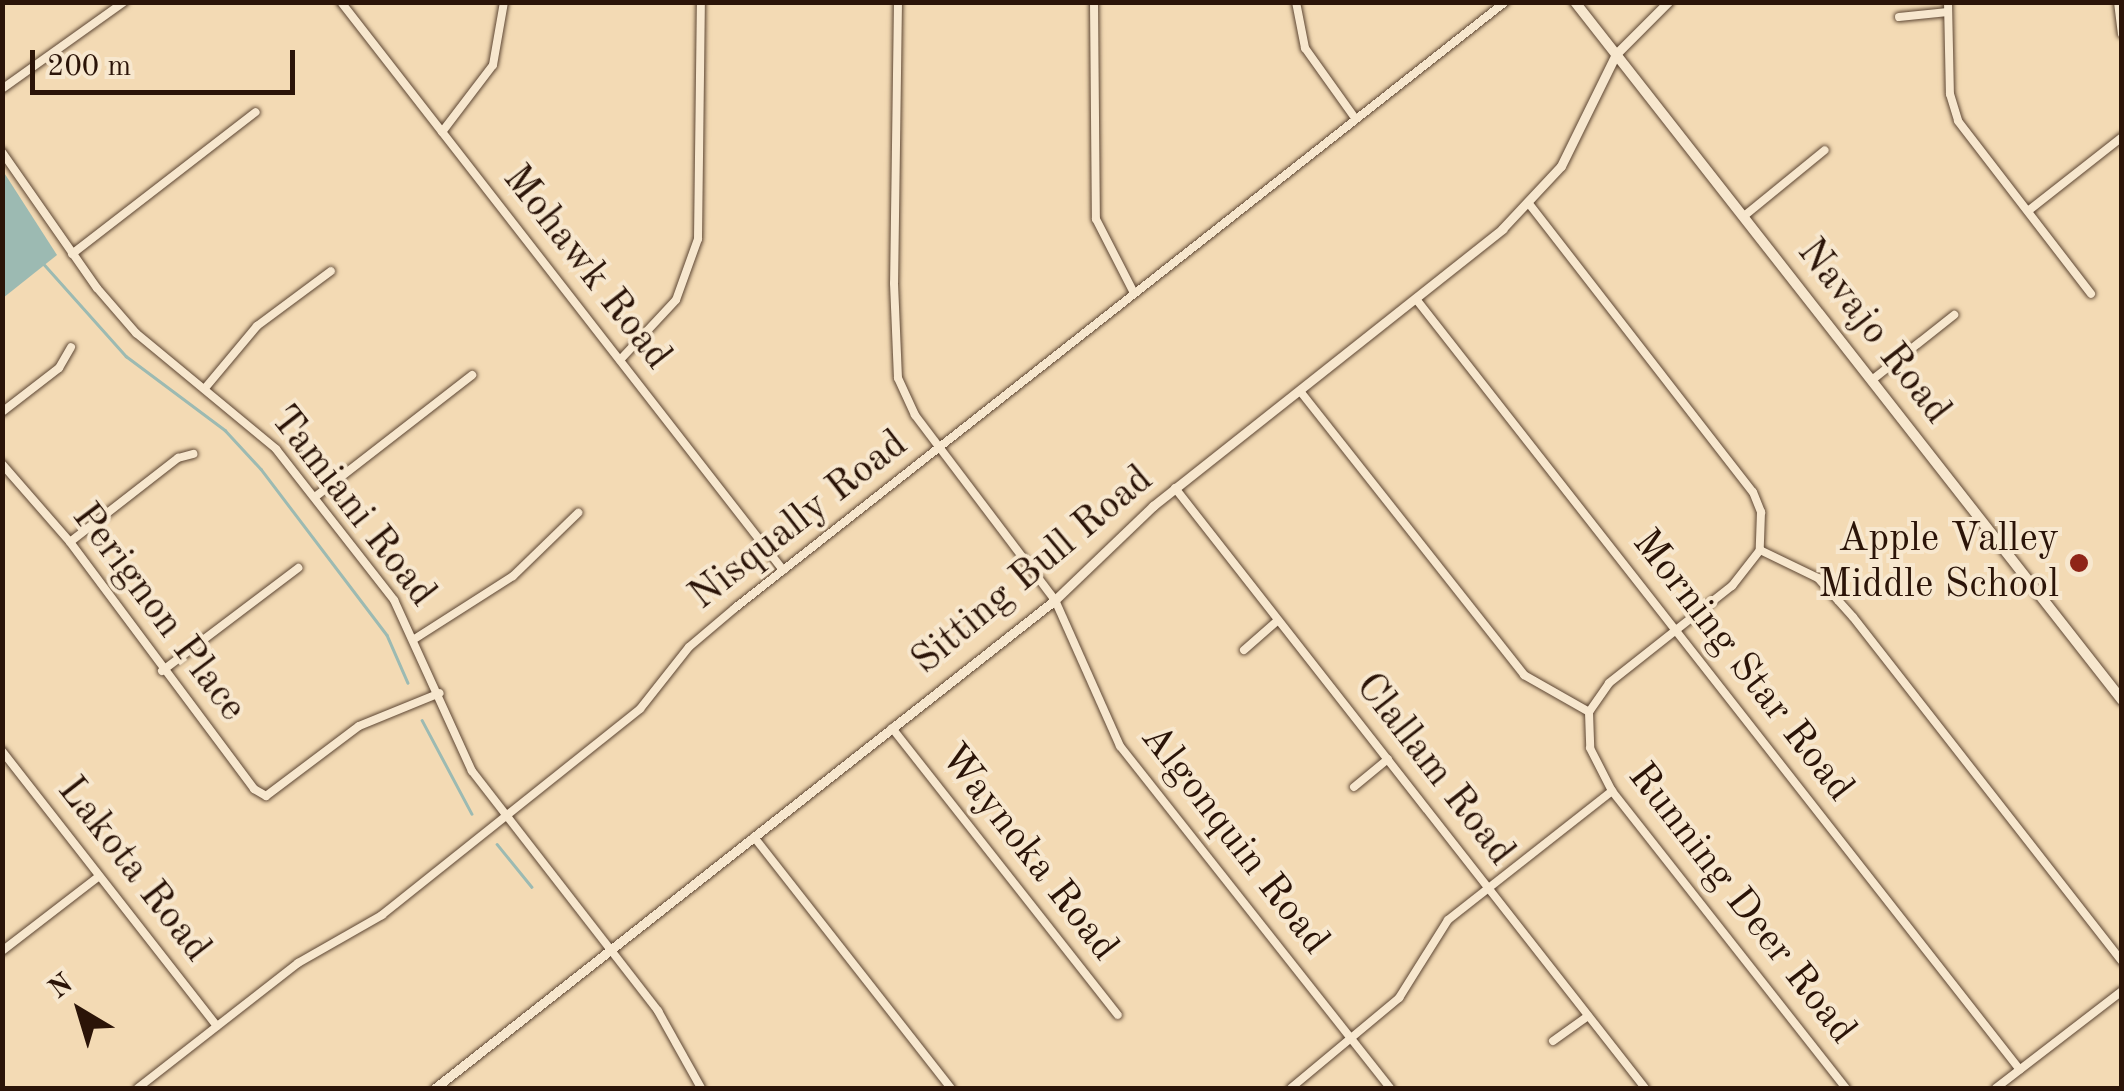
<!DOCTYPE html>
<html>
<head>
<meta charset="utf-8">
<style>
	body { margin:0 }
	#map { position:relative; width:2124px; height:1091px; overflow:hidden; background:#f3dab4; font-family:"Old Standard TT",serif }
	div>[style] { position:absolute }
	.water>* { inset:0; background:#9cbab2 }
	.stream>* { height:2.5px; margin:-1.25px; padding:0 1.25px; transform-origin:1.25px; border-radius:1.25px; background:#9cbab2 }
	.roads { filter:drop-shadow(0 0 2px #5d4633) drop-shadow(0 0 2px #5d4633) }
	.minor>* { height:8px; margin:-4px; padding:0 4px; transform-origin:4px; border-radius:4px; background:#f7e7ce }
	.tertiary>* { height:9px; margin:-4.5px; padding:0 4.5px; transform-origin:4.5px; border-radius:4.5px; background:#f7e7ce }
	.secondary>* { height:10px; margin:-5px; padding:0 5px; transform-origin:5px; border-radius:5px; background:#f7e7ce }
	.dots>* { width:28px; height:28px; translate:-50% -50%; box-sizing:border-box; border:5px solid #f7e7ce; border-radius:50% }
	span { translate:-50% -50%; white-space:nowrap; text-align:center; line-height:1.15; -webkit-text-stroke:8px #f7e7ce; paint-order:stroke }
	.street-label { font-size:40px; color:#2b1408 }
	.poi-label { font-size:40px; color:#2b1408 }
	.right { translate:-100% -50%; text-align:right }
	.frame { position:absolute; inset:0; border:5px solid #2b1408; pointer-events:none }
	.north { position:absolute; left:30px; top:961px; width:100px; height:100px; -webkit-text-stroke:8px #f7e7ce; paint-order:stroke; rotate:322deg; font-size:28px; font-weight:700; line-height:40px; text-align:center; color:#2b1408 }
	.north::after { content:''; display:block; margin:auto; width:35px; height:45px; background:#2b1408; clip-path:polygon(50% 0,100% 100%,50% 72%,0 100%) }
	.scale { position:absolute; left:30px; top:50px; width:265px; height:45px; box-sizing:border-box; border:5px solid #2b1408; border-top:0; padding-left:12px; font-size:30px; line-height:35px; white-space:nowrap; color:#2b1408; -webkit-text-stroke:8px #f7e7ce; paint-order:stroke }
</style>
</head>
<body>
<div id="map">
	<div class="water">
		<i style="clip-path:polygon(3px 171px,57px 255px,3px 298px)"></i>
	</div>
	<div class="stream">
		<i style="left:43px;top:263px;width:125px;rotate:48.3deg"></i>
		<i style="left:126px;top:356px;width:124px;rotate:36.8deg"></i>
		<i style="left:225px;top:430px;width:53px;rotate:47.3deg"></i>
		<i style="left:261px;top:469px;width:208px;rotate:52.8deg"></i>
		<i style="left:387px;top:635px;width:52px;rotate:66.4deg"></i>
		<i style="left:422px;top:720px;width:106px;rotate:62deg"></i>
		<i style="left:497px;top:844px;width:55px;rotate:50.9deg"></i>
	</div>
	<div class="roads">
		<div class="minor">
			<i style="left:341px;top:2px;width:720px;rotate:52.11deg"></i>
			<i style="left:898px;top:2px;width:281px;rotate:90.8deg"></i>
			<i style="left:894px;top:283px;width:95px;rotate:87.6deg"></i>
			<i style="left:898px;top:378px;width:41px;rotate:65.3deg"></i>
			<i style="left:915px;top:415px;width:232px;rotate:52.9deg"></i>
			<i style="left:1055px;top:600px;width:160px;rotate:66deg"></i>
			<i style="left:1120px;top:746px;width:436px;rotate:51.7deg"></i>
			<i style="left:1094px;top:2px;width:217px;rotate:89.5deg"></i>
			<i style="left:1096px;top:219px;width:83px;rotate:62.8deg"></i>
			<i style="left:1296px;top:2px;width:47px;rotate:78.9deg"></i>
			<i style="left:1305px;top:48px;width:86px;rotate:54.5deg"></i>
			<i style="left:1948px;top:2px;width:92px;rotate:88.8deg"></i>
			<i style="left:1950px;top:94px;width:28px;rotate:73deg"></i>
			<i style="left:1958px;top:121px;width:218px;rotate:52.4deg"></i>
			<i style="left:2118px;top:2px;width:32px;rotate:83deg"></i>
			<i style="left:1899px;top:17px;width:49px;rotate:-5.8deg"></i>
			<i style="left:2px;top:89px;width:150px;rotate:-35.5deg"></i>
			<i style="left:442px;top:132px;width:84px;rotate:-52.7deg"></i>
			<i style="left:493px;top:65px;width:64px;rotate:-80.1deg"></i>
			<i style="left:2px;top:152px;width:166px;rotate:55.1deg"></i>
			<i style="left:97px;top:288px;width:60px;rotate:49.1deg"></i>
			<i style="left:136px;top:333px;width:182px;rotate:39.6deg"></i>
			<i style="left:276px;top:449px;width:192px;rotate:52deg"></i>
			<i style="left:394px;top:600px;width:188px;rotate:65.5deg"></i>
			<i style="left:472px;top:771px;width:304px;rotate:52.2deg"></i>
			<i style="left:658px;top:1011px;width:88px;rotate:60.8deg"></i>
			<i style="left:1530px;top:205px;width:363px;rotate:52.2deg"></i>
			<i style="left:1753px;top:492px;width:22px;rotate:68deg"></i>
			<i style="left:1761px;top:512px;width:38px;rotate:92deg"></i>
			<i style="left:2028px;top:211px;width:120px;rotate:-38.2deg"></i>
			<i style="left:1744px;top:216px;width:104px;rotate:-39.2deg"></i>
			<i style="left:72px;top:254px;width:232px;rotate:-37.7deg"></i>
			<i style="left:1416px;top:299px;width:979px;rotate:51.92deg"></i>
			<i style="left:620px;top:360px;width:82px;rotate:-47deg"></i>
			<i style="left:676px;top:300px;width:65px;rotate:-70.2deg"></i>
			<i style="left:698px;top:239px;width:237px;rotate:-89.3deg"></i>
			<i style="left:1872px;top:380px;width:105px;rotate:-38.4deg"></i>
			<i style="left:206px;top:387px;width:80px;rotate:-50.1deg"></i>
			<i style="left:257px;top:326px;width:92px;rotate:-36.6deg"></i>
			<i style="left:1300px;top:391px;width:362px;rotate:51.7deg"></i>
			<i style="left:1524px;top:675px;width:75px;rotate:29.6deg"></i>
			<i style="left:2px;top:412px;width:72px;rotate:-37.7deg"></i>
			<i style="left:59px;top:368px;width:24px;rotate:-60deg"></i>
			<i style="left:2px;top:464px;width:103px;rotate:48.9deg"></i>
			<i style="left:70px;top:542px;width:308px;rotate:53.3deg"></i>
			<i style="left:254px;top:789px;width:14px;rotate:30deg"></i>
			<i style="left:266px;top:796px;width:116px;rotate:-37deg"></i>
			<i style="left:359px;top:726px;width:87px;rotate:-22.2deg"></i>
			<i style="left:1175px;top:488px;width:762px;rotate:51.93deg"></i>
			<i style="left:315px;top:497px;width:199px;rotate:-37.8deg"></i>
			<i style="left:70px;top:542px;width:137px;rotate:-37.9deg"></i>
			<i style="left:178px;top:458px;width:16px;rotate:-15deg"></i>
			<i style="left:1760px;top:550px;width:64px;rotate:25.8deg"></i>
			<i style="left:1818px;top:578px;width:52px;rotate:48.1deg"></i>
			<i style="left:1853px;top:617px;width:437px;rotate:52deg"></i>
			<i style="left:416px;top:638px;width:115px;rotate:-32.6deg"></i>
			<i style="left:513px;top:576px;width:91px;rotate:-44.1deg"></i>
			<i style="left:1244px;top:650px;width:44px;rotate:-41.3deg"></i>
			<i style="left:162px;top:671px;width:171px;rotate:-37.1deg"></i>
			<i style="left:1589px;top:712px;width:36px;rotate:88deg"></i>
			<i style="left:1590px;top:748px;width:48px;rotate:62.9deg"></i>
			<i style="left:1612px;top:791px;width:378px;rotate:51.8deg"></i>
			<i style="left:1589px;top:712px;width:35px;rotate:-55deg"></i>
			<i style="left:1609px;top:683px;width:157px;rotate:-38.3deg"></i>
			<i style="left:1732px;top:586px;width:46px;rotate:-52.1deg"></i>
			<i style="left:892px;top:728px;width:365px;rotate:51.8deg"></i>
			<i style="left:2px;top:751px;width:349px;rotate:52deg"></i>
			<i style="left:1354px;top:787px;width:44px;rotate:-39.5deg"></i>
			<i style="left:754px;top:837px;width:319px;rotate:51.9deg"></i>
			<i style="left:2px;top:951px;width:121px;rotate:-37.6deg"></i>
			<i style="left:1553px;top:1041px;width:43px;rotate:-35.5deg"></i>
			<i style="left:138px;top:1088px;width:203px;rotate:-38deg"></i>
			<i style="left:298px;top:963px;width:97px;rotate:-29.7deg"></i>
			<i style="left:382px;top:915px;width:330px;rotate:-38.6deg"></i>
			<i style="left:640px;top:709px;width:79px;rotate:-51.7deg"></i>
			<i style="left:689px;top:647px;width:60px;rotate:-40.3deg"></i>
			<i style="left:735px;top:608px;width:980px;rotate:-38.2deg"></i>
			<i style="left:1291px;top:1088px;width:141px;rotate:-39.8deg"></i>
			<i style="left:1399px;top:998px;width:92px;rotate:-57.9deg"></i>
			<i style="left:1448px;top:920px;width:209px;rotate:-38.2deg"></i>
			<i style="left:1996px;top:1088px;width:159px;rotate:-37.6deg"></i>
		</div>
		<div class="tertiary">
			<i style="left:435px;top:1088px;width:789px;rotate:-38.21deg"></i>
			<i style="left:1055px;top:600px;width:136px;rotate:-43.8deg"></i>
			<i style="left:1153px;top:506px;width:446px;rotate:-38.4deg"></i>
			<i style="left:1502px;top:229px;width:86px;rotate:-46.9deg"></i>
			<i style="left:1561px;top:166px;width:125px;rotate:-63.8deg"></i>
			<i style="left:1616px;top:54px;width:74px;rotate:-45deg"></i>
		</div>
		<div class="secondary">
			<i style="left:1575px;top:2px;width:887px;rotate:51.92deg"></i>
		</div>
	</div>
	<div class="dots">
		<i style="left:2079px;top:563px;background:#8f2418"></i>
	</div>
	<div class="street-label">
		<span style="left:586px;top:268px;rotate:52deg">Mohawk Road</span>
		<span style="left:1873px;top:332px;rotate:52deg">Navajo Road</span>
		<span style="left:352px;top:507px;rotate:52deg">Tamiani Road</span>
		<span style="left:799px;top:521px;rotate:-38deg">Nisqually Road</span>
		<span style="left:1033px;top:571px;rotate:-40deg">Sitting Bull Road</span>
		<span style="left:158px;top:613px;rotate:53deg">Perignon Place</span>
		<span style="left:1742px;top:666px;rotate:52deg">Morning Star Road</span>
		<span style="left:1434px;top:770px;rotate:52deg">Clallam Road</span>
		<span style="left:1234px;top:840px;rotate:52deg">Algonquin Road</span>
		<span style="left:1028px;top:853px;rotate:52deg">Waynoka Road</span>
		<span style="left:133px;top:870px;rotate:52deg">Lakota Road</span>
		<span style="left:1741px;top:904px;rotate:52deg">Running Deer Road</span>
	</div>
	<div class="poi-label">
		<span class="right" style="left:2059px;top:563px">Apple Valley<br>Middle School</span>
	</div>
	<div class="frame"></div>
	<div class="north">N</div>
	<div class="scale">200 m</div>
</div>
</body>
</html>
